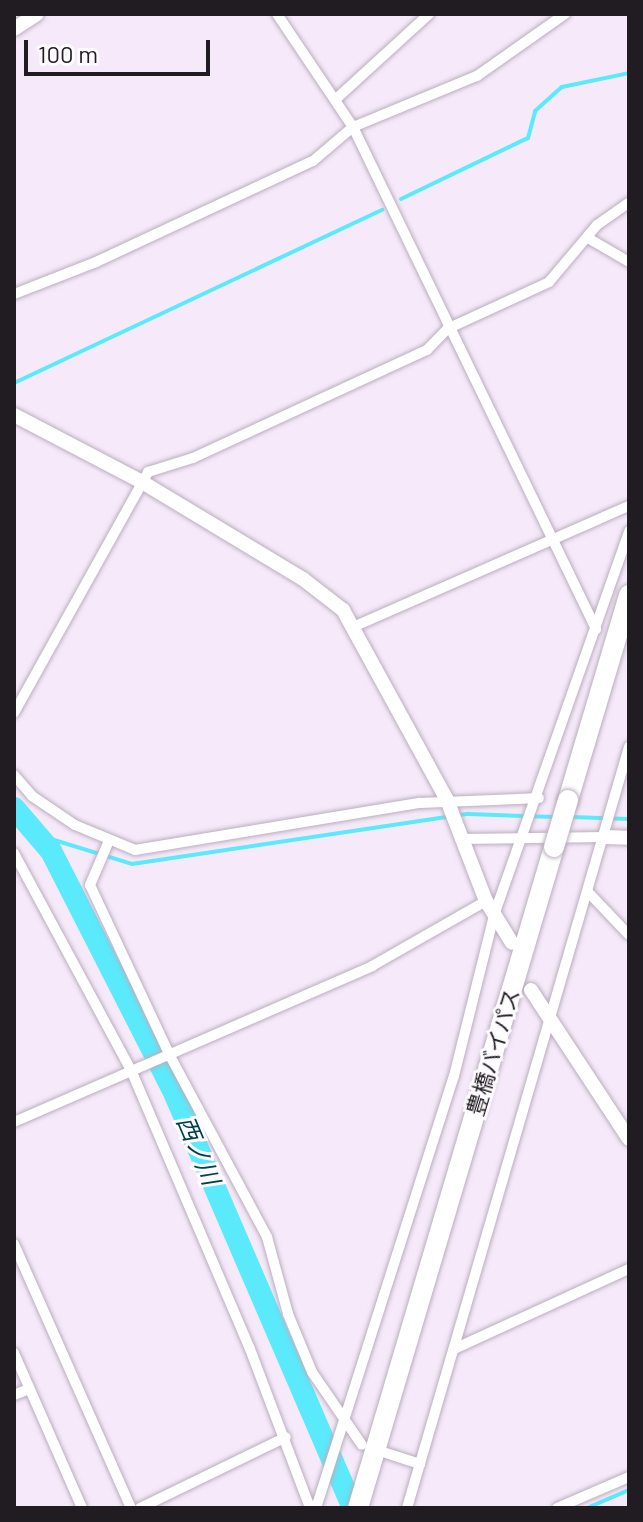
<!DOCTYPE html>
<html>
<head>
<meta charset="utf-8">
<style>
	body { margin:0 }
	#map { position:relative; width:643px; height:1522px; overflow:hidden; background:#f6eafa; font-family:Barlow,"Noto Sans JP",sans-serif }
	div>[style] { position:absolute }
	.stream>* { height:4px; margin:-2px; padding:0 2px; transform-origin:2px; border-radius:2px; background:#5be9fc }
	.river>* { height:22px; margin:-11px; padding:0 11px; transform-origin:11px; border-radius:11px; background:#5be9fc }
	.roads { filter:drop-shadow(0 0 2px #baaebe) drop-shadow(0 0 2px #baaebe) }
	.street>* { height:10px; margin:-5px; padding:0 5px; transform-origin:5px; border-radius:5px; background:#fff }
	.secondary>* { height:14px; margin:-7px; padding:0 7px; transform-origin:7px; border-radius:7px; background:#fff }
	.highway>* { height:20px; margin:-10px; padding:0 10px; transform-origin:10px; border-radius:10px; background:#fff }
	.bridges { filter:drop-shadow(0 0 2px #baaebe) drop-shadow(0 0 2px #baaebe) }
	.highway-bridge>* { height:20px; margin:-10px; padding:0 10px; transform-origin:10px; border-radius:10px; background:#fff }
	span { translate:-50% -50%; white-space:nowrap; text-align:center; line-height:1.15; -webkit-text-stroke:6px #fdfbfe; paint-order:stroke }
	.street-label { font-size:22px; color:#201c22 }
	.water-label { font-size:24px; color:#00424a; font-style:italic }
	.frame { position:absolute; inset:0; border:16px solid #201c22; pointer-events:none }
	.scale { position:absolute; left:24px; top:40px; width:186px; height:36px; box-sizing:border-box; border:4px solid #201c22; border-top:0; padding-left:10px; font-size:24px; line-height:28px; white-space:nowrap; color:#201c22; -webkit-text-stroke:6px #fdfbfe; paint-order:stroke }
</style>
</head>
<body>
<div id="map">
	<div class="stream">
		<i style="left:401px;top:199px;width:141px;rotate:-25.7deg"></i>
		<i style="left:528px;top:138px;width:28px;rotate:-75deg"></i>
		<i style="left:535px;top:111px;width:36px;rotate:-42deg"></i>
		<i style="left:562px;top:87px;width:68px;rotate:-11.8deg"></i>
		<i style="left:14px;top:383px;width:407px;rotate:-25.2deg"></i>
		<i style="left:571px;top:817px;width:58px;rotate:2deg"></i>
		<i style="left:38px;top:835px;width:98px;rotate:17.1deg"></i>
		<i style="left:132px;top:864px;width:340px;rotate:-8.5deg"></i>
		<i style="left:468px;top:814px;width:87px;rotate:2deg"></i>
		<i style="left:587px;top:1508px;width:46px;rotate:-23.2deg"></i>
	</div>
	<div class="river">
		<i style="left:14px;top:808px;width:57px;rotate:49.3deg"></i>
		<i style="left:51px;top:851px;width:266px;rotate:63deg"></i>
		<i style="left:172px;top:1088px;width:457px;rotate:66.7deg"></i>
	</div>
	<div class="roads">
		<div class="street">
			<i style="left:277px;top:14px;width:136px;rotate:56.1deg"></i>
			<i style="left:353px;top:127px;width:558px;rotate:64.17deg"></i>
			<i style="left:336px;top:99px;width:126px;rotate:-42.4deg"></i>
			<i style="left:588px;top:238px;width:48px;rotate:30.3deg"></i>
			<i style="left:14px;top:294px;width:88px;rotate:-21.3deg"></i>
			<i style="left:96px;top:262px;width:239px;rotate:-25deg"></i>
			<i style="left:313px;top:161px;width:52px;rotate:-40.4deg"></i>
			<i style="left:353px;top:127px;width:134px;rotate:-22.4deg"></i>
			<i style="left:477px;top:76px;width:108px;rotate:-35.2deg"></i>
			<i style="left:353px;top:627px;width:301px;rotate:-23.7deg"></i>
			<i style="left:14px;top:713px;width:276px;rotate:-60.9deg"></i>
			<i style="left:148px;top:472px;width:47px;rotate:-17.3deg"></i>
			<i style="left:193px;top:458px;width:258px;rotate:-24.8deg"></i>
			<i style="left:427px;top:350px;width:29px;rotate:-46deg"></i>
			<i style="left:447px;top:329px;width:112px;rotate:-24.7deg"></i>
			<i style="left:549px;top:282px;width:75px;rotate:-49.9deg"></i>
			<i style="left:597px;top:225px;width:39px;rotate:-35deg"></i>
			<i style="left:14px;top:775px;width:28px;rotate:49deg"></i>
			<i style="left:32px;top:796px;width:52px;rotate:34deg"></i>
			<i style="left:75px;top:825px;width:65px;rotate:22.6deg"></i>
			<i style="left:135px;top:850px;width:289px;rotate:-9.4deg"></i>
			<i style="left:420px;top:803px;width:119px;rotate:-2.4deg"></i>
			<i style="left:460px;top:839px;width:145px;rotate:-0.8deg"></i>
			<i style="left:108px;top:843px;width:46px;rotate:113.2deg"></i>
			<i style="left:90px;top:885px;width:187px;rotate:64.9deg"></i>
			<i style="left:169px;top:1054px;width:208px;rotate:61.8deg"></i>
			<i style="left:267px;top:1237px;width:80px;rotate:74.7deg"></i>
			<i style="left:288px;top:1314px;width:63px;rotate:67.5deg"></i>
			<i style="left:312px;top:1372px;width:88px;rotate:55.6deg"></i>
			<i style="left:14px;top:853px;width:247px;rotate:61.7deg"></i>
			<i style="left:131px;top:1070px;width:303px;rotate:66.9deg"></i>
			<i style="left:250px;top:1349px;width:170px;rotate:69.3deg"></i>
			<i style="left:588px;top:892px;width:59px;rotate:46.4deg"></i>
			<i style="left:14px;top:1122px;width:391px;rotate:-23.5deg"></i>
			<i style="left:372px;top:966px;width:131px;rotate:-29.7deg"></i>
			<i style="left:14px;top:1244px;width:289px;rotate:66.1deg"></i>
			<i style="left:454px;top:1349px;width:192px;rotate:-24.6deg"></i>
			<i style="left:14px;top:1353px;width:169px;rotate:66.3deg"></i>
			<i style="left:14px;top:1395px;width:16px;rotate:-22deg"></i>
			<i style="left:386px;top:1453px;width:36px;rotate:18deg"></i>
			<i style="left:140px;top:1508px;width:162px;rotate:-25.9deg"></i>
			<i style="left:316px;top:1508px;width:454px;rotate:-72.3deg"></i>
			<i style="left:454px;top:1076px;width:166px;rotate:-76deg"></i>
			<i style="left:494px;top:915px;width:407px;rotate:-70.6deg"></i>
			<i style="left:407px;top:1508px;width:793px;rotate:-73.74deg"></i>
			<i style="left:557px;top:1508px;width:78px;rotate:-23.3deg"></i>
		</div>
		<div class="secondary">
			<i style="left:14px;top:29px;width:27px;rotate:-33deg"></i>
			<i style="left:14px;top:415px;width:144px;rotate:27.6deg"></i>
			<i style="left:142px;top:482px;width:188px;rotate:31.1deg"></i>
			<i style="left:303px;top:579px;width:51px;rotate:37.8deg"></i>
			<i style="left:343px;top:610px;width:217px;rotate:61.3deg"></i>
			<i style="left:447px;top:800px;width:108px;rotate:68.9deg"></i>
			<i style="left:486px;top:901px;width:49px;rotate:58.2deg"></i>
			<i style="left:605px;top:837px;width:24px;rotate:2deg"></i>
			<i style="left:531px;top:990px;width:178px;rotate:56.7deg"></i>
		</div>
		<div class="highway">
			<i style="left:568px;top:800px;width:214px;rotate:-73.4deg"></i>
			<i style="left:358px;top:1508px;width:689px;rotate:-73.48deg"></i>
		</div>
	</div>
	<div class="bridges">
		<div class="highway-bridge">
			<i style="left:554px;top:847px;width:49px;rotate:-73.4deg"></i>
		</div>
	</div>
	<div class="street-label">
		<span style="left:493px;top:1052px;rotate:-73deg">豊橋バイパス</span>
	</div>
	<div class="water-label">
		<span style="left:199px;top:1150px;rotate:67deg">西ノ川</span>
	</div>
	<div class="frame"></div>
	<div class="scale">100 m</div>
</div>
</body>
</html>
